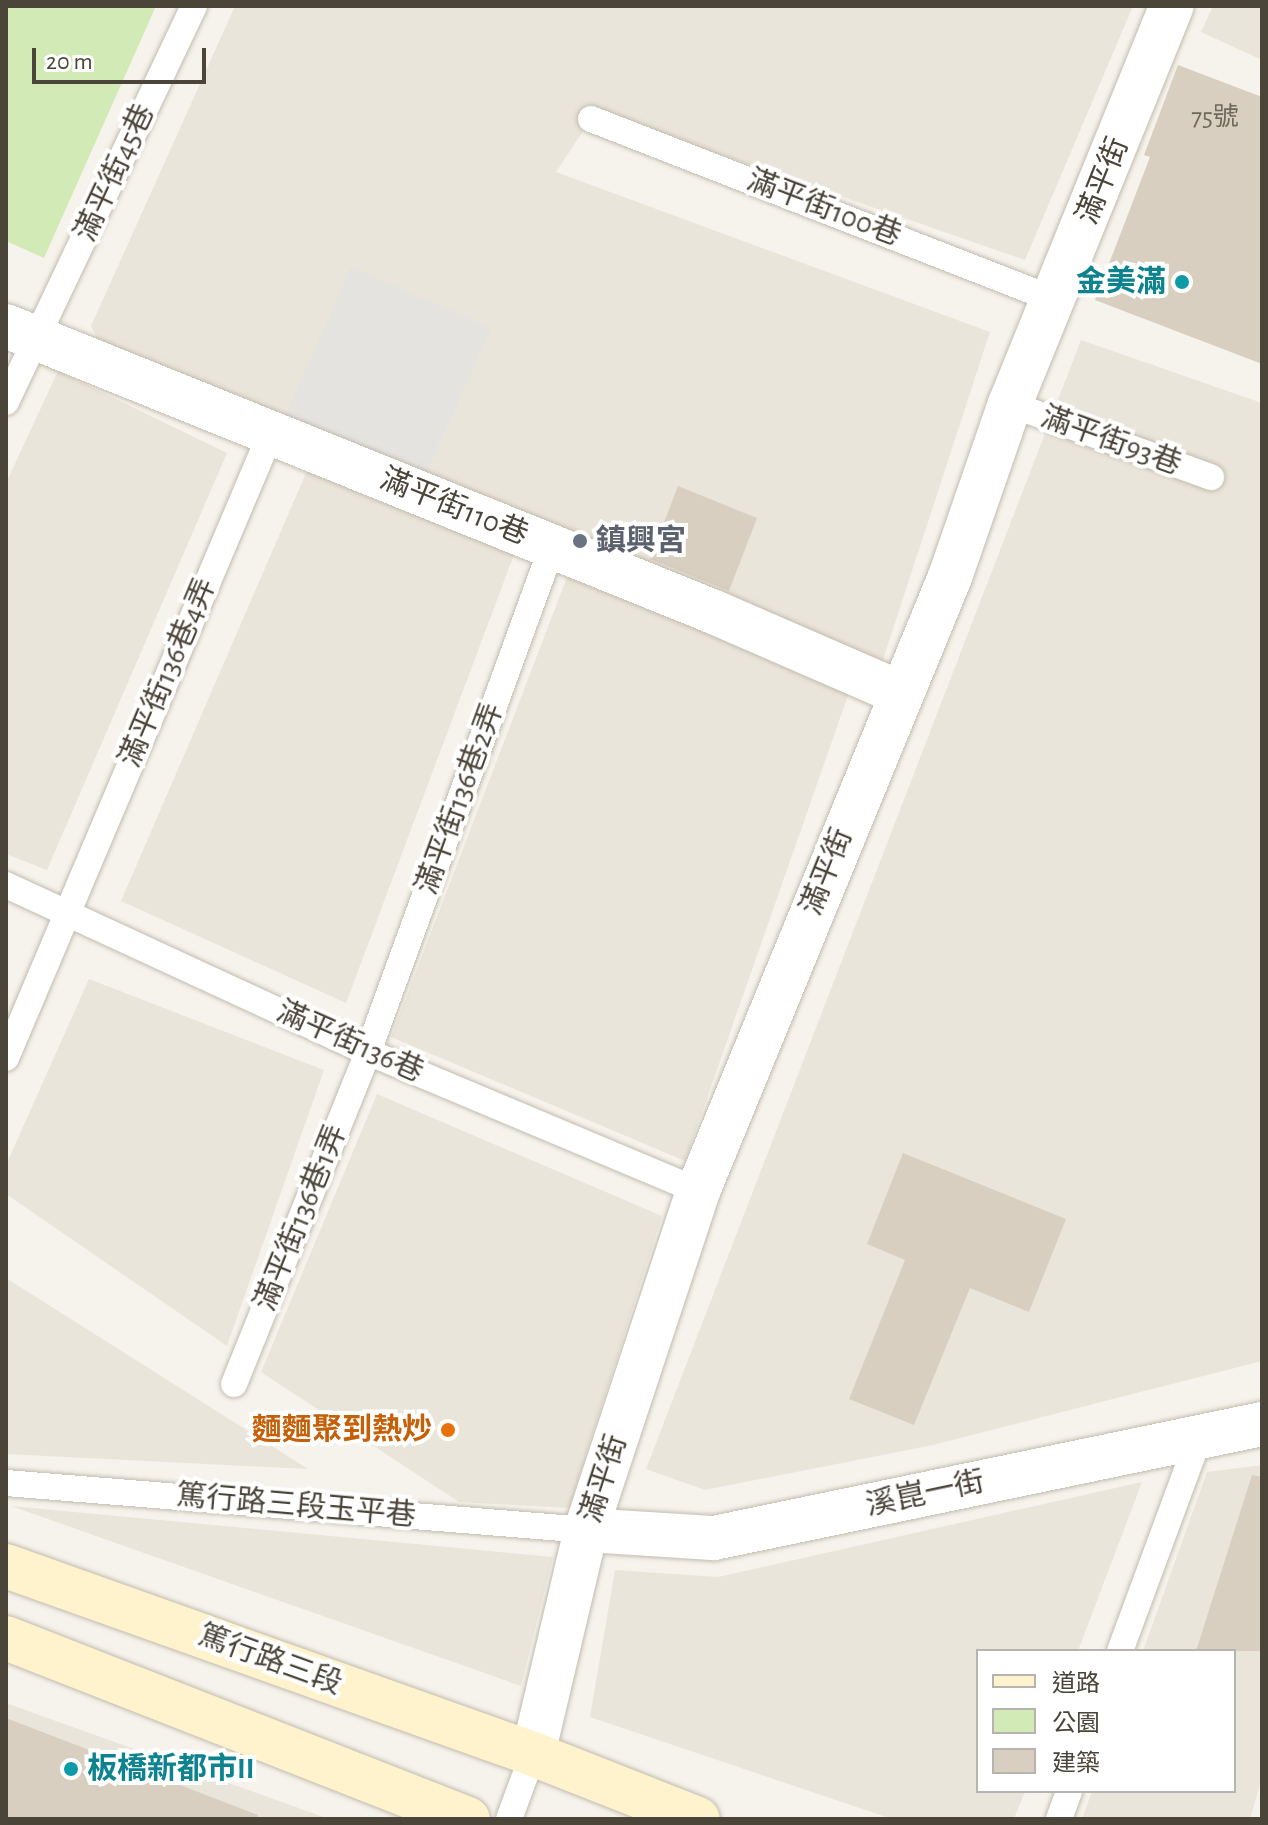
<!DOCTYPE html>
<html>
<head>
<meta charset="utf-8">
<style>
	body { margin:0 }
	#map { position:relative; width:1268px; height:1825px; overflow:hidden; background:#f6f3ec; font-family:"Alegreya Sans","Noto Sans TC",sans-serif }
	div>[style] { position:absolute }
	.residential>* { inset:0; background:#eae5da }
	.green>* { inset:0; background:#d2eab5 }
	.parking>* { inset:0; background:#e5e3e0 }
	.building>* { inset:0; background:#d8cfc1 }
	.roads { filter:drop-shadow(0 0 2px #c2bbae) drop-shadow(0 0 2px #c2bbae) }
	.lane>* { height:26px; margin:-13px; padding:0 13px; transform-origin:13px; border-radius:13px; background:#fff }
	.street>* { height:44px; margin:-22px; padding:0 22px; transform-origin:22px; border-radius:22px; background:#fff }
	.secondary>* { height:44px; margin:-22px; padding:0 22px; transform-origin:22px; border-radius:22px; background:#fff3cd }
	.dots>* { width:22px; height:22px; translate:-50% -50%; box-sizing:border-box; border:4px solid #fff; border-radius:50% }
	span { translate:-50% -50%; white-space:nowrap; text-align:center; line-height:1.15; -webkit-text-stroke:8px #fff; paint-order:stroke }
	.number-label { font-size:26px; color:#6e675b }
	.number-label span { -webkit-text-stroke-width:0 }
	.street-label { font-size:30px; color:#4b4439 }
	.culture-label { font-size:30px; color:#0d838f; font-weight:700 }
	.right { translate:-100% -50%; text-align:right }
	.left { translate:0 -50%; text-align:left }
	.worship-label { font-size:30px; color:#5b616d; font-weight:700 }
	.food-label { font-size:30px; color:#c56008; font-weight:700 }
	.frame { position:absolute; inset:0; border:8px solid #4b4439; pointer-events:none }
	.legend { position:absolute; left:976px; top:1649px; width:260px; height:144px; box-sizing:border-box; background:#fff; border:2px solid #b7b4b0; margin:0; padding:10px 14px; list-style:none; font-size:24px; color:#4b4439 }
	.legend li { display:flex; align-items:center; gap:16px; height:40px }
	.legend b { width:40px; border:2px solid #b7b4b0 }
	.scale { position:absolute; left:32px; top:48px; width:174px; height:36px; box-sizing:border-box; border:4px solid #4b4439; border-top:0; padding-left:10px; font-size:24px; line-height:28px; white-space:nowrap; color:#4b4439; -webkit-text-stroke:6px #fff; paint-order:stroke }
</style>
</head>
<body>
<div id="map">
	<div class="residential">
		<i style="clip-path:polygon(235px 6px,1133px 6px,1025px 260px,586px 108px,591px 119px,556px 172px,990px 332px,880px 669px,421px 486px,490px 328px,289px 427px,106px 357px,91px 326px)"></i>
		<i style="clip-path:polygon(1213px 6px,1262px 6px,1262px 60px,1201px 32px)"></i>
		<i style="clip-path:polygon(1081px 340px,1262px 403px,1262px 1361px,933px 1445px,705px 1490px,646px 1469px)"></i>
		<i style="clip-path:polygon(58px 371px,227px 453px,47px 870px,6px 854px,6px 483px)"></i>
		<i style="clip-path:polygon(313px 457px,515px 552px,346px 1003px,121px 901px)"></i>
		<i style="clip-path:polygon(569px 572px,851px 687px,685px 1161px,391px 1037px)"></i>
		<i style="clip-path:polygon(89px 979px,324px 1070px,227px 1346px,6px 1194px,6px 1165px)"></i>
		<i style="clip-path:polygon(377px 1094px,662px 1216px,569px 1508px,459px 1502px,261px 1372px)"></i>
		<i style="clip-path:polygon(6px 1278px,308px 1469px,6px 1454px)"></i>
		<i style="clip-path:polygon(1262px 1465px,1262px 1778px,1250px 1819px,1082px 1819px,1092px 1791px,1234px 1791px,1234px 1651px,1143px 1651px,1207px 1472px)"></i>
		<i style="clip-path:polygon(1142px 1482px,1078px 1651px,978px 1651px,978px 1791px,1025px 1791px,1014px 1819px,892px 1819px,590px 1717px,615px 1570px,718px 1577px)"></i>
		<i style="clip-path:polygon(11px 1506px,553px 1557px,521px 1686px)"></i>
		<i style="clip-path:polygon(6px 1703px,329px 1819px,6px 1819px)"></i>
	</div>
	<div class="green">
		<i style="clip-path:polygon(6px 6px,156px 6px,44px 258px,6px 241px)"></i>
	</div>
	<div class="parking">
		<i style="clip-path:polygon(351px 267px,491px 328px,421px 486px,282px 423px)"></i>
	</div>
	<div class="building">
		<i style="clip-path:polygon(1178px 65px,1262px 97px,1262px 364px,1095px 300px,1150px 157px,1144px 155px)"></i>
		<i style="clip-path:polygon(678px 486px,757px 518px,729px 591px,650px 559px)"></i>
		<i style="clip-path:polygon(903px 1153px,1066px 1219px,1029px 1312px,970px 1288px,914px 1425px,849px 1399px,905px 1260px,867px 1244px)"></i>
		<i style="clip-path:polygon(1252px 1475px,1262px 1477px,1262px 1651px,1196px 1651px)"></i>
		<i style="clip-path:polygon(6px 1718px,258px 1815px,257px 1819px,6px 1819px)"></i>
	</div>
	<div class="roads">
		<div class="lane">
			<i style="left:591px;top:119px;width:498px;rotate:21.3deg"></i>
			<i style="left:6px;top:402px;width:438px;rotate:-64.6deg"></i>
			<i style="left:1010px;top:404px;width:214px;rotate:20deg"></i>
			<i style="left:6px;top:885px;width:399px;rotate:24.8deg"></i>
			<i style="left:368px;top:1052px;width:358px;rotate:22.8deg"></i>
			<i style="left:6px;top:1058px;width:677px;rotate:-67.03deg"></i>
			<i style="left:234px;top:1384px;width:358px;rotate:-68deg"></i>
			<i style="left:368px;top:1052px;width:537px;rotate:-69.98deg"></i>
			<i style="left:6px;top:1483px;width:582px;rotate:4.63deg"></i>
			<i style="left:1120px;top:1651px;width:228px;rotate:-69.7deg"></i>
			<i style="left:509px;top:1819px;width:69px;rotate:-69.7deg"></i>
			<i style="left:1059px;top:1819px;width:30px;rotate:-70deg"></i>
		</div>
		<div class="street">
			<i style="left:6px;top:326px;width:764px;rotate:22deg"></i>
			<i style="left:714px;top:612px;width:203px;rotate:23.5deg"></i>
			<i style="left:586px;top:1530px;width:128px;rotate:3.6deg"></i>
			<i style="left:714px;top:1538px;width:560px;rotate:-11.75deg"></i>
			<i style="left:533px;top:1754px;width:230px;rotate:-76.7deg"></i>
			<i style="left:586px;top:1530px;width:357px;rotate:-71.7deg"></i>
			<i style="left:698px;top:1191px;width:664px;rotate:-67.69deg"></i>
			<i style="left:950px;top:577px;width:183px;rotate:-70.9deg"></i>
			<i style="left:1010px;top:404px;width:430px;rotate:-67.9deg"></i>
		</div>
		<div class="secondary">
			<i style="left:6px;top:1566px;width:560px;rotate:19.63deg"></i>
			<i style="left:533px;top:1754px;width:177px;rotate:21.5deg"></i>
			<i style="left:6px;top:1638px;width:496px;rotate:21.4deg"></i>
		</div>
	</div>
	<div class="dots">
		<i style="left:1182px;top:282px;background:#0f9aa8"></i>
		<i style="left:580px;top:541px;background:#6b7280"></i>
		<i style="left:448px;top:1430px;background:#e8710a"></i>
		<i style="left:71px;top:1769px;background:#0f9aa8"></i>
	</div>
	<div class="number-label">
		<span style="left:1215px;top:118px">75號</span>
	</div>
	<div class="street-label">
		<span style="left:115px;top:173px;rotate:-65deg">滿平街45巷</span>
		<span style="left:1103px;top:181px;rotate:-68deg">滿平街</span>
		<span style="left:824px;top:208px;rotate:21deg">滿平街100巷</span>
		<span style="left:1111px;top:441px;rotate:20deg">滿平街93巷</span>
		<span style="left:454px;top:507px;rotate:22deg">滿平街110巷</span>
		<span style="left:168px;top:673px;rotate:-67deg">滿平街136巷4弄</span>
		<span style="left:460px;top:799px;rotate:-70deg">滿平街136巷2弄</span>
		<span style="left:827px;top:872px;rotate:-68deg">滿平街</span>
		<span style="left:350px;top:1042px;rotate:24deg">滿平街136巷</span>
		<span style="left:301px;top:1218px;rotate:-68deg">滿平街136巷1弄</span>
		<span style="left:604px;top:1479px;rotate:-72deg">滿平街</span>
		<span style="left:925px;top:1494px;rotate:-12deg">溪崑一街</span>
		<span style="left:296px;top:1506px;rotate:5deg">篤行路三段玉平巷</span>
		<span style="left:270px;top:1660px;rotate:20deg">篤行路三段</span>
	</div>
	<div class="culture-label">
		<span class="right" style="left:1166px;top:282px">金美滿</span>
		<span class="left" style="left:87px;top:1769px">板橋新都市II</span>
	</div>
	<div class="worship-label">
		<span class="left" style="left:596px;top:541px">鎮興宮</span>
	</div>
	<div class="food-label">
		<span class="right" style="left:432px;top:1430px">麵麵聚到熱炒</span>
	</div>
	<div class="frame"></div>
	<ul class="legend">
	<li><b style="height:10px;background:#fff3cd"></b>道路</li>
	<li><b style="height:22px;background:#d2eab5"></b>公園</li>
	<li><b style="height:22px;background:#d8cfc1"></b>建築</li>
	</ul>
	<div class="scale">20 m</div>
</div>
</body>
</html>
